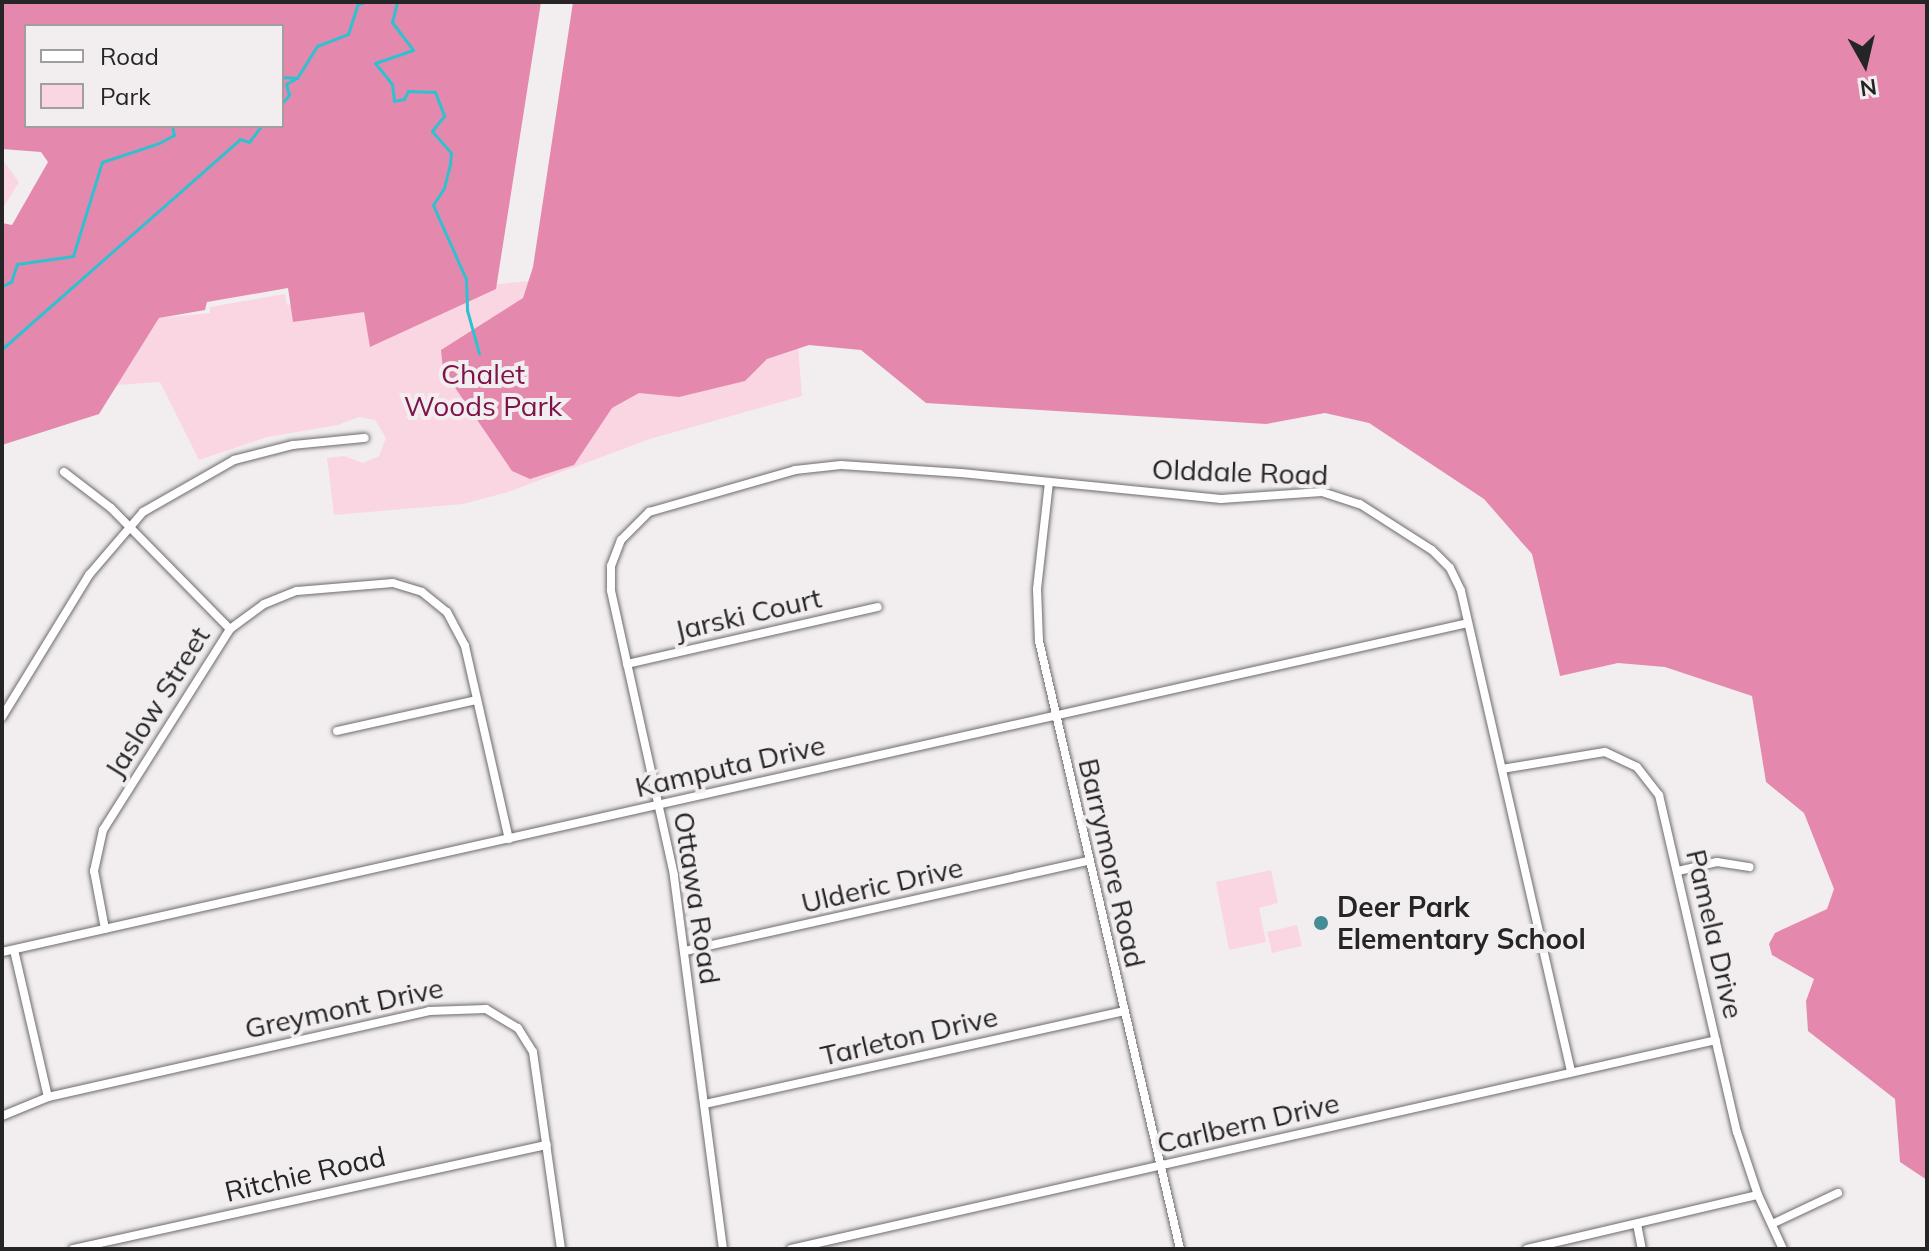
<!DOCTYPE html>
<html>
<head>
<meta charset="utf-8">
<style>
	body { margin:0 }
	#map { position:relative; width:1929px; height:1251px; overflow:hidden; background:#f2eeef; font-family:Mulish,sans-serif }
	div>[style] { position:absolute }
	.green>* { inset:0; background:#fad6e2 }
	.forest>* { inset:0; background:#e489ad }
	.stream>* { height:3px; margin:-1.5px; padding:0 1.5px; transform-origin:1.5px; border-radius:1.5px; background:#2fc1d0 }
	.roads { filter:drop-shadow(0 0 2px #6f6c6d) drop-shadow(0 0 2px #6f6c6d) }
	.street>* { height:8px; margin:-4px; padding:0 4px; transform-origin:4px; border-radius:4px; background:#fff }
	.dots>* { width:22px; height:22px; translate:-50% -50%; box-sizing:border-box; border:4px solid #f2eeef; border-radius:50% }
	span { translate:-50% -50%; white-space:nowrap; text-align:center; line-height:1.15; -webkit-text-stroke:8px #f2eeef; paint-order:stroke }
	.park-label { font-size:28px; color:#7e124a }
	.street-label { font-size:28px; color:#262525 }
	.poi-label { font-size:28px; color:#262525; font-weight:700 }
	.left { translate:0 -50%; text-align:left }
	.frame { position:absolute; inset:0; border:4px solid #262525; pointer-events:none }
	.legend { position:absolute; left:24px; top:24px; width:260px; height:104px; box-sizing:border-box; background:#f2eeef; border:2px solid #a09e9e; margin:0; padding:10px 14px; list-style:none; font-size:24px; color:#262525 }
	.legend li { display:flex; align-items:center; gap:16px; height:40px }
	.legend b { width:40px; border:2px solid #a09e9e }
	.north { position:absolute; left:1825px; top:24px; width:80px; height:80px; -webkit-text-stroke:6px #f2eeef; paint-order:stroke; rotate:172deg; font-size:22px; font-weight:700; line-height:32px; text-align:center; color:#262525 }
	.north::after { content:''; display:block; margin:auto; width:28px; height:36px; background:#262525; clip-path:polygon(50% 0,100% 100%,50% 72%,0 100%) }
</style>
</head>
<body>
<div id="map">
	<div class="green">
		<i style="clip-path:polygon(5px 163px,19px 182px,3px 208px,2px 167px)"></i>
		<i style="clip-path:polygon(791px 255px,802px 396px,650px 439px,508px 492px,463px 504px,334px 515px,327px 458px,344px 456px,363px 463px,379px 456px,386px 438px,375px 420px,359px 417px,338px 425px,267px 437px,199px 460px,160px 382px,117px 385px,159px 318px,210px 313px,210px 307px,285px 294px,287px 305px)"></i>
		<i style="clip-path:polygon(1271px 870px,1278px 903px,1259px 908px,1266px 942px,1229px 950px,1216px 882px)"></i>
		<i style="clip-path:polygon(1297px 925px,1302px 946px,1272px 953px,1267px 932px)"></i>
	</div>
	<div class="forest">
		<i style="clip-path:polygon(evenodd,2px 2px,541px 2px,496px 289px,370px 347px,364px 312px,293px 322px,288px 288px,207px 302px,205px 310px,159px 318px,99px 414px,2px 445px,2px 223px,12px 225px,48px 162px,41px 152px,2px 149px,2px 2px,26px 26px,282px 26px,282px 126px,26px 126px,26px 26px)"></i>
		<i style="clip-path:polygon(573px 2px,1927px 2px,1927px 1180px,1900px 1162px,1895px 1099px,1808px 1031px,1806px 1001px,1814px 979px,1772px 955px,1769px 944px,1775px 933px,1827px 909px,1834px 889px,1804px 813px,1766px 782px,1752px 696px,1665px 667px,1618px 663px,1560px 676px,1532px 554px,1484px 499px,1369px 423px,1325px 413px,1266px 424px,926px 403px,861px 350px,809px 345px,767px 359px,745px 381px,679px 397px,639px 393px,612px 408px,574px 465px,530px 479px,512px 471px,443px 370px,441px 350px,523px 298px,533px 267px)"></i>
	</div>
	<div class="stream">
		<i style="left:397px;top:2px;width:21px;rotate:104deg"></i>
		<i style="left:392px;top:22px;width:35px;rotate:53deg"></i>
		<i style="left:413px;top:50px;width:40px;rotate:161.1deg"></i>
		<i style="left:375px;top:63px;width:27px;rotate:51deg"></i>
		<i style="left:392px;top:84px;width:17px;rotate:83deg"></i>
		<i style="left:394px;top:101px;width:10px;rotate:-11deg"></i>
		<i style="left:404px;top:99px;width:9px;rotate:-63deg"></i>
		<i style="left:408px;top:91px;width:27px;rotate:2deg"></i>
		<i style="left:435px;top:92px;width:26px;rotate:69deg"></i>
		<i style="left:444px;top:116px;width:19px;rotate:129deg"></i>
		<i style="left:432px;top:131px;width:29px;rotate:49deg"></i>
		<i style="left:451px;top:153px;width:11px;rotate:95deg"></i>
		<i style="left:450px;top:164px;width:25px;rotate:104deg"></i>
		<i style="left:444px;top:188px;width:20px;rotate:123deg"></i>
		<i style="left:433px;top:205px;width:81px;rotate:66deg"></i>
		<i style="left:466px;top:279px;width:31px;rotate:88deg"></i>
		<i style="left:467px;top:310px;width:45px;rotate:74.4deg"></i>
		<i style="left:282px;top:77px;width:15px;rotate:4deg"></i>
		<i style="left:297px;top:78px;width:38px;rotate:-58deg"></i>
		<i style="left:317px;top:46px;width:33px;rotate:-21deg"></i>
		<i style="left:348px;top:34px;width:32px;rotate:-72deg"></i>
		<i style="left:358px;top:4px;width:7px;rotate:-16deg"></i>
		<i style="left:282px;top:103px;width:11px;rotate:-49deg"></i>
		<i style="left:289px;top:95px;width:11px;rotate:-105deg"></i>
		<i style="left:286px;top:84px;width:10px;rotate:-29deg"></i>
		<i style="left:2px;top:286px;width:10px;rotate:-24deg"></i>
		<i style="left:11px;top:282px;width:19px;rotate:-72deg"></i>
		<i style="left:17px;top:264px;width:57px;rotate:-8.1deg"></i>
		<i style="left:73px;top:256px;width:98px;rotate:-72.9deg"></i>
		<i style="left:102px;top:162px;width:60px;rotate:-18.4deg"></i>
		<i style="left:159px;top:143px;width:17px;rotate:-28deg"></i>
		<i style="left:174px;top:135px;width:9px;rotate:-103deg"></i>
		<i style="left:2px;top:349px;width:317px;rotate:-41.4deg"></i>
		<i style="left:240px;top:139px;width:9px;rotate:18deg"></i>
		<i style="left:249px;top:142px;width:20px;rotate:-53deg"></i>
	</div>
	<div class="roads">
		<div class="street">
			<i style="left:64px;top:472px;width:59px;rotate:37.5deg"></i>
			<i style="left:111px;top:508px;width:170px;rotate:45.5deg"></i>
			<i style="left:1049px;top:482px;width:108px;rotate:96.4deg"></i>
			<i style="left:1037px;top:589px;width:52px;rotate:87.8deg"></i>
			<i style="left:1039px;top:641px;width:624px;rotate:76.94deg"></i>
			<i style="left:627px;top:664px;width:257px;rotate:-12.8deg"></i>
			<i style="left:2px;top:717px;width:167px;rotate:-58.5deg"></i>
			<i style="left:89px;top:575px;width:83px;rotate:-49.4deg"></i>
			<i style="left:143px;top:512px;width:105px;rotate:-29.7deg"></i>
			<i style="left:234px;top:460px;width:61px;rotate:-14.3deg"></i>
			<i style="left:293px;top:445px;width:72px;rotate:-5.6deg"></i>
			<i style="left:337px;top:731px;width:143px;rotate:-12.5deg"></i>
			<i style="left:1502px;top:769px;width:104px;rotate:-9.4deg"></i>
			<i style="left:1605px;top:752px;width:35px;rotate:25deg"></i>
			<i style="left:1637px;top:767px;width:36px;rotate:52deg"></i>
			<i style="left:1659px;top:795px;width:346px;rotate:77deg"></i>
			<i style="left:1737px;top:1132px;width:66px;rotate:71.6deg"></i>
			<i style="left:1758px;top:1195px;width:60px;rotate:65.2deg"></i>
			<i style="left:1678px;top:871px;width:40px;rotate:-13deg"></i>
			<i style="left:1717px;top:862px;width:33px;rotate:9deg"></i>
			<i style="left:105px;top:929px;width:59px;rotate:-100.7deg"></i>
			<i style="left:94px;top:871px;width:42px;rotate:-77.6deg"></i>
			<i style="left:103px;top:830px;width:238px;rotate:-57.7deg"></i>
			<i style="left:230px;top:629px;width:42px;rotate:-36.3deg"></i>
			<i style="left:264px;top:604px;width:35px;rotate:-22deg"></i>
			<i style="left:297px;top:591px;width:96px;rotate:-4.8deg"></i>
			<i style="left:393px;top:583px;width:30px;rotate:17deg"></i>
			<i style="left:422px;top:592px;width:32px;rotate:39deg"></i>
			<i style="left:447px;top:612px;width:38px;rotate:62deg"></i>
			<i style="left:465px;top:646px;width:198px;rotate:77.2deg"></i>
			<i style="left:14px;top:950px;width:151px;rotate:77deg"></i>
			<i style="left:685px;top:951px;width:414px;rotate:-12.6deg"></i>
			<i style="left:2px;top:952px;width:1502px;rotate:-12.65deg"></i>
			<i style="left:705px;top:1104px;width:428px;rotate:-12.5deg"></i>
			<i style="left:2px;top:1116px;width:50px;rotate:-22.4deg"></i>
			<i style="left:48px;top:1097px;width:391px;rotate:-12.7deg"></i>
			<i style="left:429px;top:1011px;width:57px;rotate:-2deg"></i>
			<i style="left:486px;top:1009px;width:37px;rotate:31deg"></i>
			<i style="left:518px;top:1028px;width:28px;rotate:58deg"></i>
			<i style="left:533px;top:1052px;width:199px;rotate:81.9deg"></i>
			<i style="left:1637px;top:1224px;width:25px;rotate:79deg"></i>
			<i style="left:1772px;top:1224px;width:73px;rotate:-25.2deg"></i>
			<i style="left:73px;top:1249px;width:485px;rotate:-12.4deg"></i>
			<i style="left:723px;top:1249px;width:377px;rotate:-97.5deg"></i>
			<i style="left:674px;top:875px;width:292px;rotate:-102.5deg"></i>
			<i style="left:611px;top:590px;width:24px;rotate:-90deg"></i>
			<i style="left:611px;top:566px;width:28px;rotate:-69deg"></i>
			<i style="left:621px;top:540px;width:40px;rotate:-45deg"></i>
			<i style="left:649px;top:512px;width:152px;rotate:-16deg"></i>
			<i style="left:795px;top:470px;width:46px;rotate:-6.2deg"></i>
			<i style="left:841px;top:465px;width:120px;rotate:3.8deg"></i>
			<i style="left:961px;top:473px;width:261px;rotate:5.7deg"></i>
			<i style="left:1221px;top:499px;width:101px;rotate:-4deg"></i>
			<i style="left:1322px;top:492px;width:40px;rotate:18deg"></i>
			<i style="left:1360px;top:504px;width:85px;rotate:32.6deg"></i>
			<i style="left:1432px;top:550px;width:25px;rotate:45deg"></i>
			<i style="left:1450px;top:568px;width:25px;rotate:64deg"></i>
			<i style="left:1461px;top:591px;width:494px;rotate:77.1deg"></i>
			<i style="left:791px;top:1249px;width:948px;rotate:-12.73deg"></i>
			<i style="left:1527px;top:1249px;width:237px;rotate:-13.2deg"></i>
		</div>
	</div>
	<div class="dots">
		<i style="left:1321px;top:923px;background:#458c94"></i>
	</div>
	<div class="park-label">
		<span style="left:483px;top:390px">Chalet<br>Woods Park</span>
	</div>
	<div class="street-label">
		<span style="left:1240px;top:472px;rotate:2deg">Olddale Road</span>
		<span style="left:748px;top:614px;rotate:-13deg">Jarski Court</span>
		<span style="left:157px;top:702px;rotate:-58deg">Jaslow Street</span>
		<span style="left:730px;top:766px;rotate:-13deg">Kamputa Drive</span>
		<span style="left:1112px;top:863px;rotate:77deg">Barrymore Road</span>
		<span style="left:882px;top:885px;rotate:-13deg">Ulderic Drive</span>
		<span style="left:697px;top:898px;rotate:81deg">Ottawa Road</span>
		<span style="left:1715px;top:934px;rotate:77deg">Pamela Drive</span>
		<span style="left:344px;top:1008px;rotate:-12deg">Greymont Drive</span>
		<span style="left:909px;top:1036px;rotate:-13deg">Tarleton Drive</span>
		<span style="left:1248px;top:1123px;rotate:-13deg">Carlbern Drive</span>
		<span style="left:305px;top:1174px;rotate:-13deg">Ritchie Road</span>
	</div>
	<div class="poi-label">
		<span class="left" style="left:1337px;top:923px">Deer Park<br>Elementary School</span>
	</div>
	<div class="frame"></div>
	<ul class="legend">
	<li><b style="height:10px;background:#fff"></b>Road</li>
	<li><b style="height:22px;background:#fad6e2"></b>Park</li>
	</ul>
	<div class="north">N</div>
</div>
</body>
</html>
